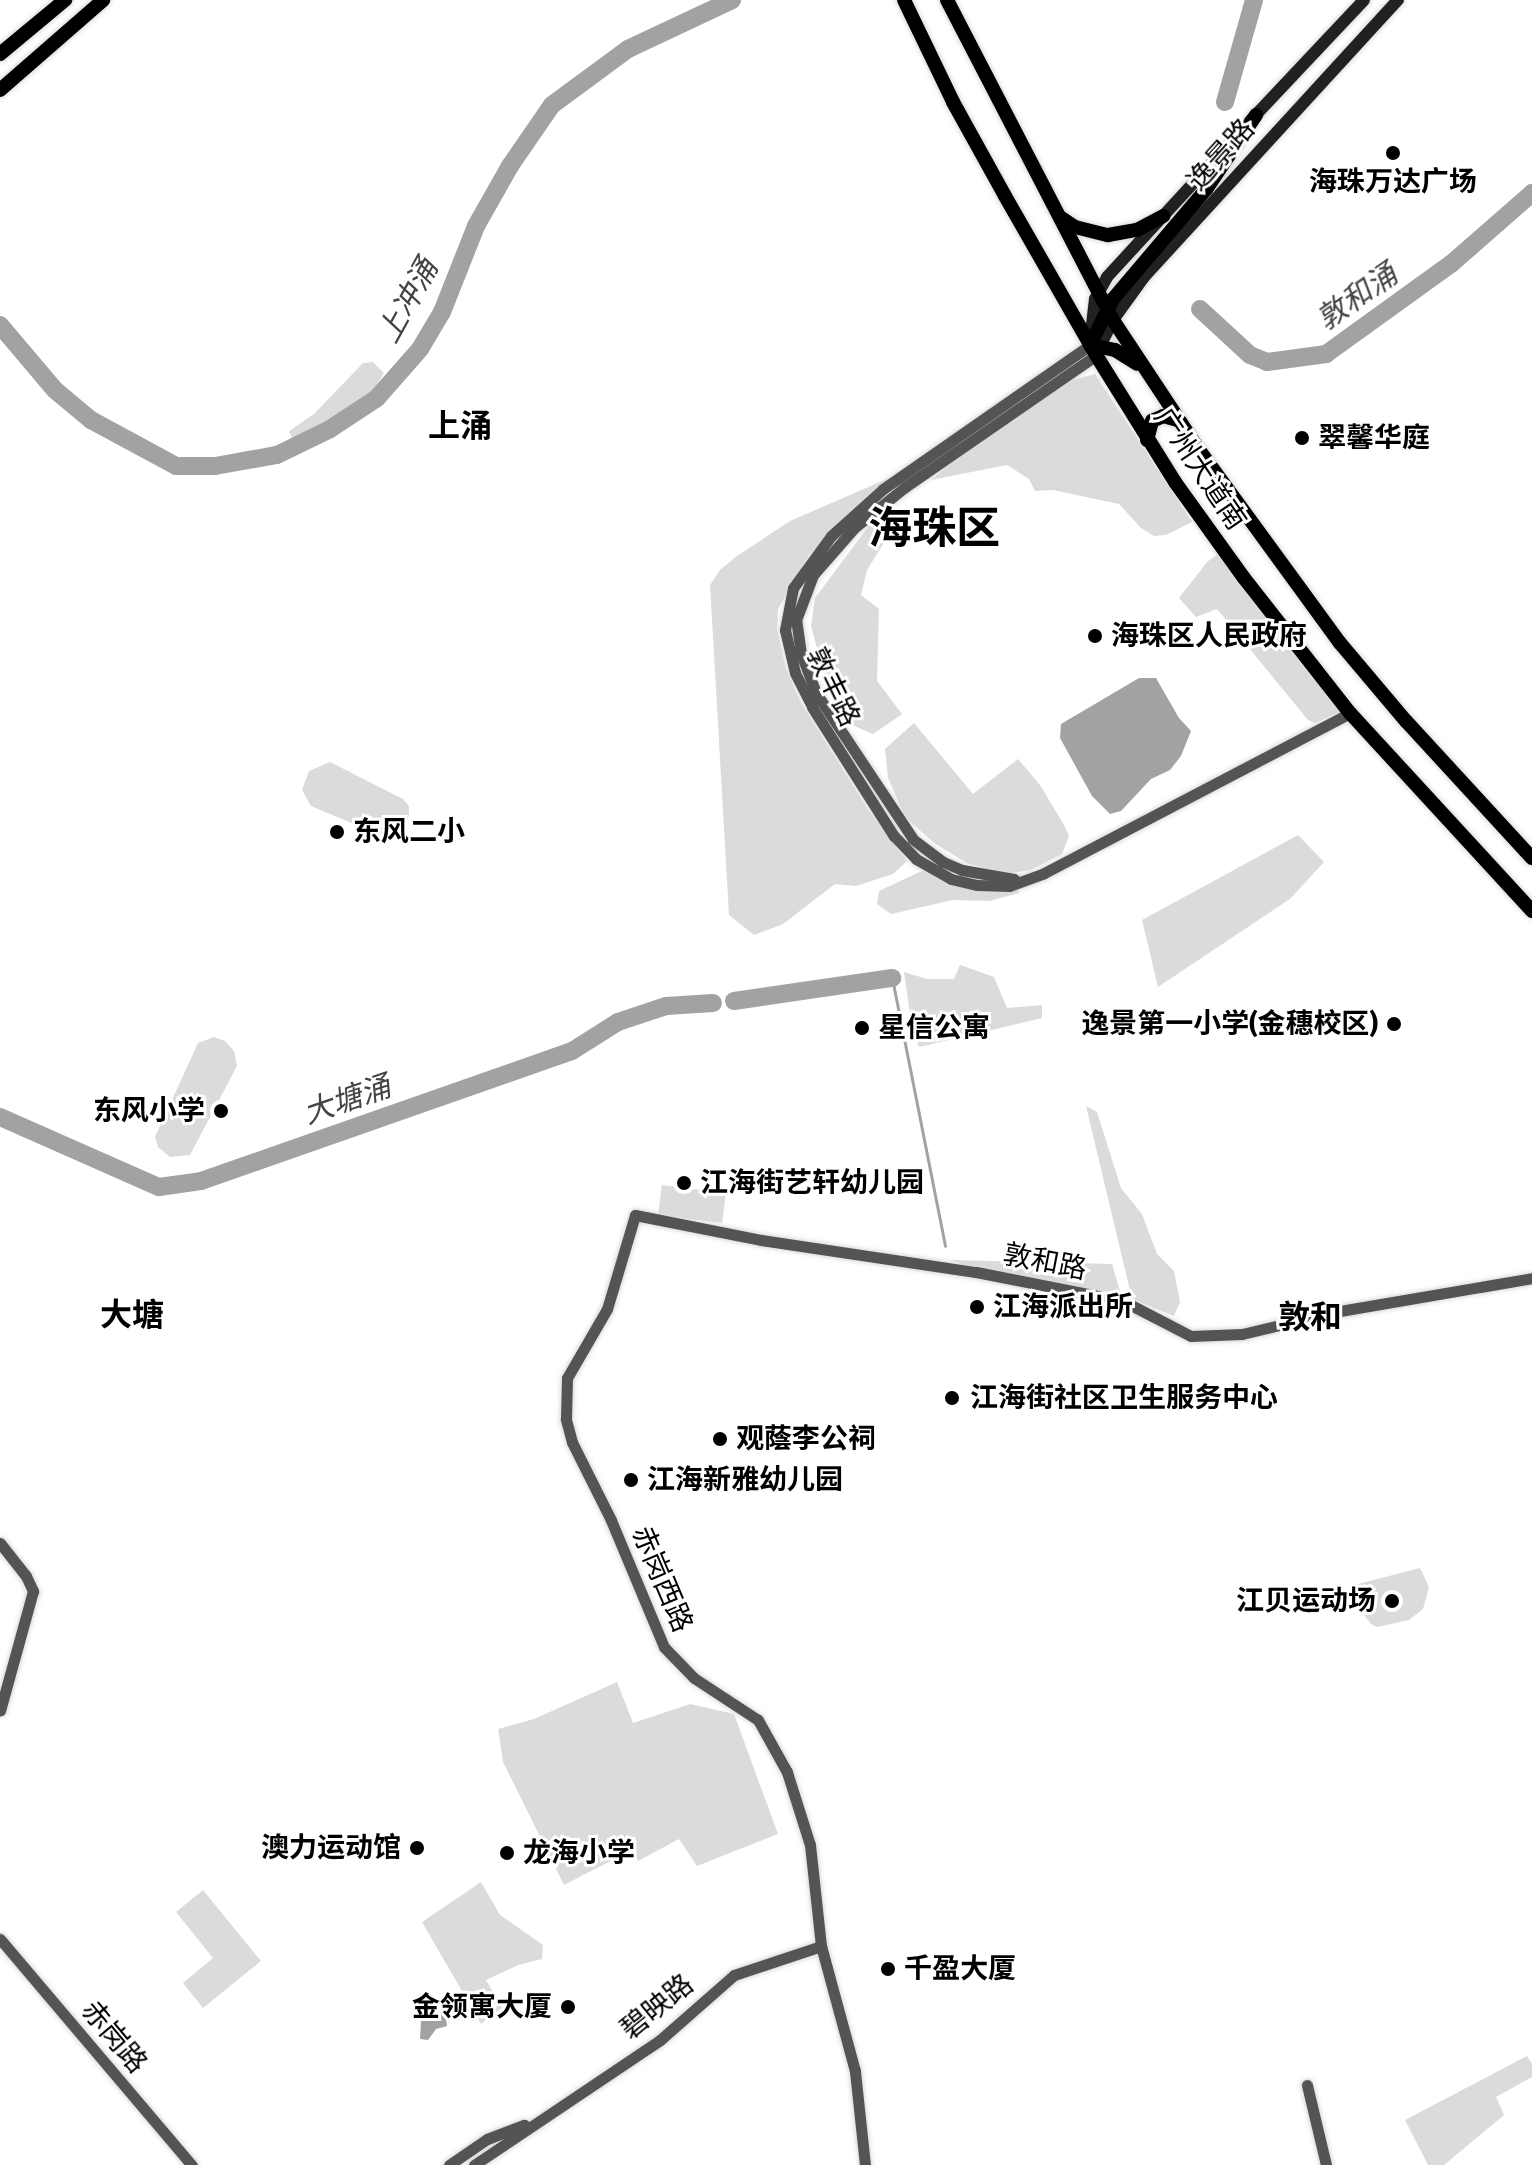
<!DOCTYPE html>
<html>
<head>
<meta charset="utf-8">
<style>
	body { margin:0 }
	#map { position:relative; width:1532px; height:2165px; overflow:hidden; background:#fff; font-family:"Fira Sans Condensed","Noto Sans SC",sans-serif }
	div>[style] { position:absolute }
	.green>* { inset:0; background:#dbdbdb }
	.water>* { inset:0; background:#a2a2a2 }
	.stream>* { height:3px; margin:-1.5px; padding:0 1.5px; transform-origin:1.5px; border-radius:1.5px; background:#a2a2a2 }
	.river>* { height:18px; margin:-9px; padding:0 9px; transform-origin:9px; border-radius:9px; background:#a2a2a2 }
	.roads { filter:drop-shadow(0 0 2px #dbdbdb) drop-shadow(0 0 2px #dbdbdb) }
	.tertiary>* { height:11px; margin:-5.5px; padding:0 5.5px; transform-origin:5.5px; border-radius:5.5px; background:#545454 }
	.secondary>* { height:12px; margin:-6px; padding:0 6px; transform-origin:6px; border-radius:6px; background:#212121 }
	.trunk>* { height:14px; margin:-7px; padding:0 7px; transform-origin:7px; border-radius:7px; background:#000 }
	.dots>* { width:22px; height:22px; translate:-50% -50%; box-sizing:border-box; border:4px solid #fff; border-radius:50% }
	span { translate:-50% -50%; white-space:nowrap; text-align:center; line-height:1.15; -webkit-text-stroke:6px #fff; paint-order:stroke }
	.street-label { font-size:28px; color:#000 }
	.poi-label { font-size:28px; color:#000; font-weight:700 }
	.left { translate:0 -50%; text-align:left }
	.right { translate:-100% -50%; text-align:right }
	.water-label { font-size:30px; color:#434343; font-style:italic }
	.quarter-label { font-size:32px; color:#000; font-weight:700 }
	.town-label { font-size:44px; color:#000; font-weight:700 }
</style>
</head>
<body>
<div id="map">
	<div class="green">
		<i style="clip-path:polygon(373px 362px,384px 373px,373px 391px,321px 428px,293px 442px,289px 431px,314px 414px,363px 363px)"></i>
		<i style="clip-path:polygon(1095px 374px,1192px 522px,1166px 535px,1154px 536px,1141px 528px,1119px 504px,1053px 490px,1035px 491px,1029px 479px,1007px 465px,931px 480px,960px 456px,1072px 380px)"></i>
		<i style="clip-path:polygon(903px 472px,879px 489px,809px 555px,778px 609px,777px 629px,786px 669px,801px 703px,869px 811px,907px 861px,893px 874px,856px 886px,835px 884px,783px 924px,754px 935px,729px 915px,710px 585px,720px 570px,737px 556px,790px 521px)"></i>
		<i style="clip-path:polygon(880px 511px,897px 522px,867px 570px,861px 595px,879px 609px,877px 681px,902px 714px,873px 734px,850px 724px,824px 674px,811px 626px,815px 598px)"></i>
		<i style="clip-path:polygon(1219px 553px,1342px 711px,1315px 723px,1308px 720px,1217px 609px,1196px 617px,1179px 598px,1207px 562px)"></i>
		<i style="clip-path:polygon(914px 723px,973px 794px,1018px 759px,1040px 785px,1064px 825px,1069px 836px,1062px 854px,1031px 870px,1004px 874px,967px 863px,934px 843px,905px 817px,888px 778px,885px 749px)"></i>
		<i style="clip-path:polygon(330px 762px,403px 799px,409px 806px,409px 815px,402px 832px,387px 838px,311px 806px,302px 790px,309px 771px)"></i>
		<i style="clip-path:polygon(1298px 835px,1324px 862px,1290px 899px,1158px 987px,1142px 920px)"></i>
		<i style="clip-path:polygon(926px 869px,937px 878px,971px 889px,1017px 887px,1019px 893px,989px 901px,953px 900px,891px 914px,877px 904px,879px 891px)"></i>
		<i style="clip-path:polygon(960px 965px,994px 977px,1007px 1008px,1042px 1005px,1042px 1018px,919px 1047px,912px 1028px,904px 972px,927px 979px,954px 979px)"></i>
		<i style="clip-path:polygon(214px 1037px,225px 1041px,234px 1051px,237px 1066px,190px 1155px,170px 1157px,158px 1147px,155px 1137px,198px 1043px)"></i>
		<i style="clip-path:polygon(1086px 1106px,1097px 1112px,1121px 1188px,1142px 1214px,1157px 1254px,1174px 1271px,1180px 1302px,1174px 1316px,1132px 1299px)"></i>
		<i style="clip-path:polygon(662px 1185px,726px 1193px,722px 1223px,658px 1215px)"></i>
		<i style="clip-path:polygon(951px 1260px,1112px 1264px,1120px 1291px,1116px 1296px,974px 1269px)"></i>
		<i style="clip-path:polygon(1420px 1568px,1429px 1587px,1423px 1609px,1409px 1620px,1377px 1627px,1371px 1624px,1361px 1611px,1354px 1585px)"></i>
		<i style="clip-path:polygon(617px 1682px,633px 1723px,690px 1704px,734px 1714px,778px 1834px,697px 1866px,679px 1839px,638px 1861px,632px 1850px,564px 1885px,503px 1762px,498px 1729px,534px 1719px)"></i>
		<i style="clip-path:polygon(481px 1882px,500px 1915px,543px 1945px,542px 1959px,518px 1965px,486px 1980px,502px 2008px,481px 2024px,422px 1922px)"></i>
		<i style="clip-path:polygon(203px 1890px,261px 1961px,203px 2008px,183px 1983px,213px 1958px,176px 1912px)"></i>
		<i style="clip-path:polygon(1527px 2056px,1532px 2064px,1532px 2077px,1496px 2097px,1504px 2115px,1444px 2165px,1428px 2165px,1405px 2120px)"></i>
	</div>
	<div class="water">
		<i style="clip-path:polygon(1139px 678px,1156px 678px,1179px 718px,1191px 731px,1181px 756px,1170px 770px,1151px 779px,1121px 811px,1110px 814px,1092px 796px,1060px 738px,1061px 724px)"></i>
		<i style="clip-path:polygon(430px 1996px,435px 2008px,446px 2017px,447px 2026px,436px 2029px,428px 2040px,420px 2039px,421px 2021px,414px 2004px,416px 1997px)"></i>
	</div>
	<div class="stream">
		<i style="left:892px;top:978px;width:273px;rotate:78.8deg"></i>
	</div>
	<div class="river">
		<i style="left:1225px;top:102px;width:106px;rotate:-74.1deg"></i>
		<i style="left:1200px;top:309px;width:68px;rotate:42.6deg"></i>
		<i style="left:1250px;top:355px;width:18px;rotate:22deg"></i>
		<i style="left:1267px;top:362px;width:60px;rotate:-7.7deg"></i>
		<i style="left:1326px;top:354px;width:154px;rotate:-35.8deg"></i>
		<i style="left:1451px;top:264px;width:108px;rotate:-41.2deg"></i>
		<i style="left:0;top:325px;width:85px;rotate:49.8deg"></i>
		<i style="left:55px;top:390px;width:47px;rotate:39.8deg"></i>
		<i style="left:91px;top:420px;width:97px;rotate:28.4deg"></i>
		<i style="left:176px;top:466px;width:39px"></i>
		<i style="left:215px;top:466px;width:63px;rotate:-10.1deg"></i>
		<i style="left:277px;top:455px;width:59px;rotate:-26.1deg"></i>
		<i style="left:330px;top:429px;width:56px;rotate:-33.4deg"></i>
		<i style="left:377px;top:398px;width:65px;rotate:-48.7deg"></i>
		<i style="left:420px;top:349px;width:43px;rotate:-59.3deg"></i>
		<i style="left:442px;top:312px;width:92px;rotate:-68.4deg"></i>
		<i style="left:476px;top:226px;width:69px;rotate:-60.5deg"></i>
		<i style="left:510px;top:166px;width:74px;rotate:-55.5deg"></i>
		<i style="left:552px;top:105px;width:94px;rotate:-36.4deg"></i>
		<i style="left:628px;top:49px;width:115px;rotate:-25.2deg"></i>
		<i style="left:734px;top:1001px;width:160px;rotate:-8.3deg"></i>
		<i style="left:0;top:1117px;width:174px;rotate:23.8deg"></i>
		<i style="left:159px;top:1187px;width:42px;rotate:-8.1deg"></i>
		<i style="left:201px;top:1181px;width:393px;rotate:-19.3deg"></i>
		<i style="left:572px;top:1051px;width:54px;rotate:-32.2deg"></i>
		<i style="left:618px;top:1022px;width:51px;rotate:-18.4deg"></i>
		<i style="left:666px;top:1006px;width:47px;rotate:-3.7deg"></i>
	</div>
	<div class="roads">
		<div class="tertiary">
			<i style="left:1090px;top:345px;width:252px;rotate:145.2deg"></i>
			<i style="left:883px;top:489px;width:70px;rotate:137.9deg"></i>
			<i style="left:831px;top:536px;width:64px;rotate:126.2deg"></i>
			<i style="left:793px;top:588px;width:43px;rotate:100.8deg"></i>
			<i style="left:785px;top:630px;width:44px;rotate:76.9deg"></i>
			<i style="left:795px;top:673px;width:38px;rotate:63deg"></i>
			<i style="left:812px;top:707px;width:153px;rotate:57.6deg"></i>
			<i style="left:894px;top:836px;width:32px;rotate:46deg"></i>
			<i style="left:916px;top:859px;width:40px;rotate:29.7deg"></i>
			<i style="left:951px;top:879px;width:27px;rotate:13deg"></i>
			<i style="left:977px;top:885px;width:32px;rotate:2deg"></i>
			<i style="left:1009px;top:886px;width:37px;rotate:-20deg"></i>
			<i style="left:1044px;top:873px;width:345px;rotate:-27.6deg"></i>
			<i style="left:1014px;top:879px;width:53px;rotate:-170.2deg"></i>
			<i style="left:962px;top:870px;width:21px;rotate:-157deg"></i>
			<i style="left:943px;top:862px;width:38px;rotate:-143deg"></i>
			<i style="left:913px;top:839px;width:175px;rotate:-123.6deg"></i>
			<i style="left:816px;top:693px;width:42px;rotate:-111deg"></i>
			<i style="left:801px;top:654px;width:34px;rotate:-98deg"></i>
			<i style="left:796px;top:620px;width:48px;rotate:-69.3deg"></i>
			<i style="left:813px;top:575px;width:62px;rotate:-48.9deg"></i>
			<i style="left:854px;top:528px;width:65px;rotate:-38.8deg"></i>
			<i style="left:905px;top:487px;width:232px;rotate:-34.6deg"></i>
			<i style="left:0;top:1543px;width:42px;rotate:51.8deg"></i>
			<i style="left:26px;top:1576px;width:17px;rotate:65deg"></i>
			<i style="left:33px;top:1591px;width:124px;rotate:105.4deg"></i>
			<i style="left:0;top:1939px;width:297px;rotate:49.7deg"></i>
			<i style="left:1307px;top:2085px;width:82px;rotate:76.6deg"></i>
			<i style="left:449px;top:2165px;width:46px;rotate:-34.4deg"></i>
			<i style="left:487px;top:2139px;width:40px;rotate:-21deg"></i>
			<i style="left:474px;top:2165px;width:224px;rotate:-33.9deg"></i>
			<i style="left:660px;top:2040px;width:98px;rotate:-41.3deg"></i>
			<i style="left:734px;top:1975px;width:92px;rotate:-18.4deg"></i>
			<i style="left:865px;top:2165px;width:95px;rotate:-96.1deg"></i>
			<i style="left:855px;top:2071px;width:130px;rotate:-105.2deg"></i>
			<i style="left:821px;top:1946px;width:102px;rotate:-96.2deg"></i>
			<i style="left:810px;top:1845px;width:77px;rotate:-107.5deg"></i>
			<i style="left:787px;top:1772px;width:60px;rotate:-119.1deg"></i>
			<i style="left:758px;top:1720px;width:77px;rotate:-146.7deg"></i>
			<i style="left:694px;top:1678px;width:43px;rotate:-134.1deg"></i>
			<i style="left:664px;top:1647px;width:138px;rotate:-112.7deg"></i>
			<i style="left:611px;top:1520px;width:87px;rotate:-116.6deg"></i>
			<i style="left:572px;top:1442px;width:24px;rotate:-105deg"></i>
			<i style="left:566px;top:1419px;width:41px;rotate:-88.6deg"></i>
			<i style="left:567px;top:1378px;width:80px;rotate:-59.9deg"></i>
			<i style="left:607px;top:1309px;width:98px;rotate:-73.4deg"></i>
			<i style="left:635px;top:1215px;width:128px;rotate:11.2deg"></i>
			<i style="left:761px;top:1240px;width:217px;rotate:8.5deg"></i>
			<i style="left:976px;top:1272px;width:124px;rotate:11.1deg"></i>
			<i style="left:1098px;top:1296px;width:30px;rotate:14deg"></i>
			<i style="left:1127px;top:1303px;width:72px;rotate:27.3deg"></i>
			<i style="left:1191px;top:1336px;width:51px;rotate:-2.2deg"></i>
			<i style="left:1242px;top:1334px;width:95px;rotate:-13.4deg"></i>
			<i style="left:1334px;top:1312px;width:201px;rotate:-9.7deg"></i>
		</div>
		<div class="secondary">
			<i style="left:1250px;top:121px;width:166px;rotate:-46.7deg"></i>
			<i style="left:1090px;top:342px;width:43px;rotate:-83.4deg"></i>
			<i style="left:1095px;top:299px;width:25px;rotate:-61deg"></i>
			<i style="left:1107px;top:277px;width:189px;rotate:-47.4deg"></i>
			<i style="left:1097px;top:352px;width:36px;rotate:-63deg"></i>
			<i style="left:1113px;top:320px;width:53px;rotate:-54.2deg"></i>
			<i style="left:1144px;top:277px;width:376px;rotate:-47.5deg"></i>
		</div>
		<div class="trunk">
			<i style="left:904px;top:0;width:113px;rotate:64.3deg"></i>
			<i style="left:953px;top:102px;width:107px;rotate:61deg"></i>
			<i style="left:1005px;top:196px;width:183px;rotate:60.2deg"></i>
			<i style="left:1096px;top:355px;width:150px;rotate:58.1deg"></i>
			<i style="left:1175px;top:482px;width:118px;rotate:54.3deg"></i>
			<i style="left:1244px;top:578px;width:172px;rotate:51.9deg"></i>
			<i style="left:1350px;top:713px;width:269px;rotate:47.4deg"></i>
			<i style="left:947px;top:0;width:360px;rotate:62.6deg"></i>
			<i style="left:1113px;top:320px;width:152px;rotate:56.5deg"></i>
			<i style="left:1197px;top:447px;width:243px;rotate:53.9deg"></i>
			<i style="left:1340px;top:643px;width:102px;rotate:49.8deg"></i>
			<i style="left:1406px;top:721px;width:186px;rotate:47.4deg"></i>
			<i style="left:0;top:54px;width:85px;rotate:-39.7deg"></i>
			<i style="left:0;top:90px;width:137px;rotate:-41.1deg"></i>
			<i style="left:1060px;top:217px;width:18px;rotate:34deg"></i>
			<i style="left:1075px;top:227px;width:34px;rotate:14deg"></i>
			<i style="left:1108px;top:235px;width:29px;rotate:-10deg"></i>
			<i style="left:1137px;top:230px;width:30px;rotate:-28deg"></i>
			<i style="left:1090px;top:345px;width:51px;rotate:-63.4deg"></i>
			<i style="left:1113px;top:299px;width:145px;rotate:-49.7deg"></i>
			<i style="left:1207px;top:188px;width:88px;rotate:-56.1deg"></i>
			<i style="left:1090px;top:345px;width:25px;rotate:11deg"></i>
			<i style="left:1115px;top:350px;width:26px;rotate:32deg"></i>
			<i style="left:1147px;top:440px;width:20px;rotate:-75deg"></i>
			<i style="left:1152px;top:421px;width:12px;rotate:-24deg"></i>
			<i style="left:1163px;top:416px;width:16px;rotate:15deg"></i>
		</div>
	</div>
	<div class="dots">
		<i style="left:1393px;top:153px;background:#000"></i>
		<i style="left:1302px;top:438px;background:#000"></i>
		<i style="left:1095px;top:636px;background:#000"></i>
		<i style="left:337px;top:832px;background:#000"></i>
		<i style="left:1394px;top:1024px;background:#000"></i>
		<i style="left:862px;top:1028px;background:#000"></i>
		<i style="left:221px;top:1111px;background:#000"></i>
		<i style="left:684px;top:1183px;background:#000"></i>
		<i style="left:977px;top:1307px;background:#000"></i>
		<i style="left:952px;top:1398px;background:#000"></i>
		<i style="left:720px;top:1439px;background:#000"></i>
		<i style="left:631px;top:1480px;background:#000"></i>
		<i style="left:1392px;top:1601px;background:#000"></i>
		<i style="left:417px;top:1848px;background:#000"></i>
		<i style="left:507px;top:1853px;background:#000"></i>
		<i style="left:888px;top:1969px;background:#000"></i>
		<i style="left:568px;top:2007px;background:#000"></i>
	</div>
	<div class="street-label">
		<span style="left:1221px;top:155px;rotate:-48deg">逸景路</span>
		<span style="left:1200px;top:469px;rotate:56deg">广州大道南</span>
		<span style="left:833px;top:687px;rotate:64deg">敦丰路</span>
		<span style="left:1045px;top:1262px;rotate:11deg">敦和路</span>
		<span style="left:662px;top:1579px;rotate:67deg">赤岗西路</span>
		<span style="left:657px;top:2007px;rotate:-39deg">碧映路</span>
		<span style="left:114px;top:2037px;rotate:50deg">赤岗路</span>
	</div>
	<div class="poi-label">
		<span style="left:1393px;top:182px">海珠万达广场</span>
		<span class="left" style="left:1318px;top:438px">翠馨华庭</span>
		<span class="left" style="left:1111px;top:636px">海珠区人民政府</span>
		<span class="left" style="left:353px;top:832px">东风二小</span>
		<span class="right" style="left:1378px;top:1024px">逸景第一小学(金穗校区)</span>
		<span class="left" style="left:878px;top:1028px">星信公寓</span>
		<span class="right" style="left:205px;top:1111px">东风小学</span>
		<span class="left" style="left:700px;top:1183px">江海街艺轩幼儿园</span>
		<span class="left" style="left:993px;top:1307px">江海派出所</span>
		<span class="left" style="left:970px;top:1398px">江海街社区卫生服务中心</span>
		<span class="left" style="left:736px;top:1439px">观蔭李公祠</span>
		<span class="left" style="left:647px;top:1480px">江海新雅幼儿园</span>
		<span class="right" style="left:1376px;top:1601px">江贝运动场</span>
		<span class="right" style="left:401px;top:1848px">澳力运动馆</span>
		<span class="left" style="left:523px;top:1853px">龙海小学</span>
		<span class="left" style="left:904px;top:1969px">千盈大厦</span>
		<span class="right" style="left:552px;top:2007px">金领寓大厦</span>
	</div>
	<div class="water-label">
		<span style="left:1357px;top:297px;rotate:-35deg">敦和涌</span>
		<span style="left:408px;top:301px;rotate:-61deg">上冲涌</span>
		<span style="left:347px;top:1100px;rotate:-19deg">大塘涌</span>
	</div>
	<div class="quarter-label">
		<span style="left:460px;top:426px">上涌</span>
		<span style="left:132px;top:1315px">大塘</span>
		<span style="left:1310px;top:1317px">敦和</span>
	</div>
	<div class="town-label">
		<span style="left:934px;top:529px">海珠区</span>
	</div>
</div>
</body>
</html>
